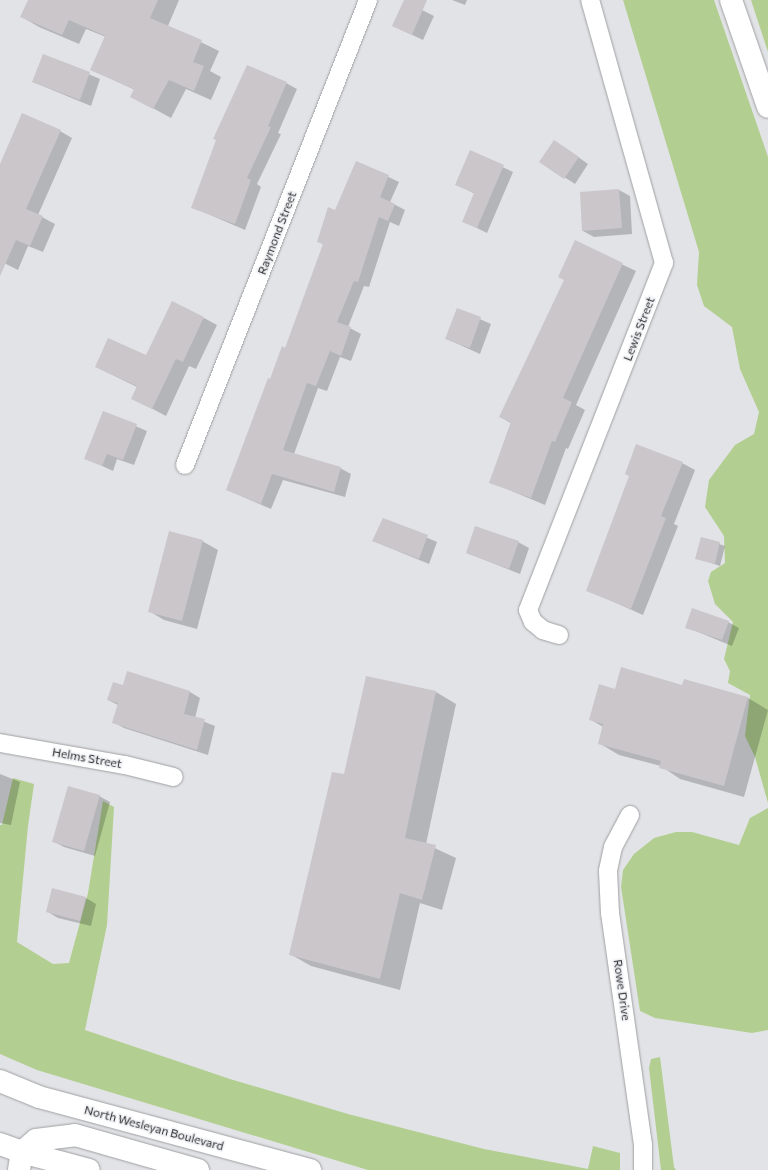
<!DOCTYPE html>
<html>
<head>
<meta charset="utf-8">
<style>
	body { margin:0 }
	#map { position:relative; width:768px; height:1170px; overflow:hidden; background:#e2e3e6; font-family:Commissioner,sans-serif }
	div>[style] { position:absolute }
	.green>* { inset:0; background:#b2cf91 }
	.shadow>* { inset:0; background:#0003 }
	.building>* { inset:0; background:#cac6c9 }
	.roads { filter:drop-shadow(0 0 1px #9fa0a3) drop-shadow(0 0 1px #9fa0a3) }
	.street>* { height:18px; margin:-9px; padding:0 9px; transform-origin:9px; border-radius:9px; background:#fff }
	.secondary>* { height:22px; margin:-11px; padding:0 11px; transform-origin:11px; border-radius:11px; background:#fff }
	.highway>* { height:22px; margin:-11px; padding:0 11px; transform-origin:11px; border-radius:11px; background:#fff }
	span { translate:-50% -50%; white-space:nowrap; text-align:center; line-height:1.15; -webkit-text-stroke:3px #eff0f3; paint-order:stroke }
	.street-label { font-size:12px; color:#2f2f31 }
</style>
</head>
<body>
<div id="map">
	<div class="green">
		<i style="clip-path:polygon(623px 0,714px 0,768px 157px,768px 803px,755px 757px,745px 736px,750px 695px,728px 683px,730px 671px,724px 659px,733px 622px,715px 604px,708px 581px,711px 572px,725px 563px,724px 536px,705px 507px,709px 480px,735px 445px,754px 434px,759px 412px,740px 369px,732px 327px,704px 306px,697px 285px,699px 252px)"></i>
		<i style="clip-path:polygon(751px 0,768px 0,768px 52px)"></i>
		<i style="clip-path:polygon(13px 778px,34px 784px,28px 826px,17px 942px,53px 964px,69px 963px,88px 893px,103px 801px,114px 807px,107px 925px,85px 1030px,230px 1079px,348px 1114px,484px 1149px,588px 1169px,593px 1146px,620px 1153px,620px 1170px,368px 1170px,37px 1070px,0 1054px,0 825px,2px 825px)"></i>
		<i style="clip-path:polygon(768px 808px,768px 1030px,752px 1033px,655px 1018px,640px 1011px,621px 887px,623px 870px,634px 854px,654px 838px,676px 832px,692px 832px,739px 845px,750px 818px)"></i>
		<i style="clip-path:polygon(660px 1057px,674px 1167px,676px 1170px,661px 1170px,649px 1068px,651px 1059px)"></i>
	</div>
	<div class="shadow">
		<i style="clip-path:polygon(29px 0,179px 0,168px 26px,219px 51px,210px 71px,221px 77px,211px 100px,186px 89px,171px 118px,149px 106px,135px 90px,92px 70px,106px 37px,86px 29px,79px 44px,39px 27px,22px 17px)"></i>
		<i style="clip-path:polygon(452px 0,467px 0,465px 5px)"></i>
		<i style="clip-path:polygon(404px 1px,434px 16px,423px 40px,393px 26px)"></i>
		<i style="clip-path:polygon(44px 55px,100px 79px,91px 106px,33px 82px)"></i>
		<i style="clip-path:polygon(286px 83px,297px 89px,278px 133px,281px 134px,257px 184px,261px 187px,245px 230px,192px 207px)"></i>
		<i style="clip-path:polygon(60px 131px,72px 138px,38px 215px,55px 224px,43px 252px,28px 246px,18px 270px,0 261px,0 166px)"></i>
		<i style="clip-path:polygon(564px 147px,588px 164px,575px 184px,541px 162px)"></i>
		<i style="clip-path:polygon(470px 152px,513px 172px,487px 233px,463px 221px,475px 194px,456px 184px)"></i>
		<i style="clip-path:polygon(357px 162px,399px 182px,390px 202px,405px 210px,399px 226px,390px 222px,369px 287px,364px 286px,348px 327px,361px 334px,351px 361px,340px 357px,327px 391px,318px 388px,294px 454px,340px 468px,351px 474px,345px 497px,283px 480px,271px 509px,227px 490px,270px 380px,286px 349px,324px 245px,318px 241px,336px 211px)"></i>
		<i style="clip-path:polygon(619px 190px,630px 196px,632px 234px,594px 237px,583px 231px,581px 193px)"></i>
		<i style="clip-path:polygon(575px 242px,636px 271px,576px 405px,585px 410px,568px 449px,566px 448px,545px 505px,490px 482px,511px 423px,500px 417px,565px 280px)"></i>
		<i style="clip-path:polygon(457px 309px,491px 324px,480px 354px,447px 339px)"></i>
		<i style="clip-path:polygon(204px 318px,217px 325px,196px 369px,189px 366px,166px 416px,132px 398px,137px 387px,96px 367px,147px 357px)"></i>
		<i style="clip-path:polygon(103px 412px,147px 431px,134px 465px,117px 459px,113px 471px,85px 458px)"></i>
		<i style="clip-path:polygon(682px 463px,695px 470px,674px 524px,678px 526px,643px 615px,587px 590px,630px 476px)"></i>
		<i style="clip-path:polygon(383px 519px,437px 542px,429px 564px,373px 541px)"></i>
		<i style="clip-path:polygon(702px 538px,725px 546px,720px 566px,696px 558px)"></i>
		<i style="clip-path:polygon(202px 541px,218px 550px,197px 629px,164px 620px,149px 611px)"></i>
		<i style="clip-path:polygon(518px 542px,529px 548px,520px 574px,467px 553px)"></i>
		<i style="clip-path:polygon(728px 622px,739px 628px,732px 646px,686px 627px)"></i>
		<i style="clip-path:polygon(128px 672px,190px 692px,200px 698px,195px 718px,215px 726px,208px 755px,124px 728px,113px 722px,118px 705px,108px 700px,124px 686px)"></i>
		<i style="clip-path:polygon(684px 681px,748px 698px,768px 710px,744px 797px,680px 779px,661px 766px,619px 755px,599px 743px,603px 727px,590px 719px,683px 686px)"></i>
		<i style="clip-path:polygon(436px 692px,456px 704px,426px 844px,456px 858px,442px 910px,420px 903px,400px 990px,311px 966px,290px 954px)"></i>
		<i style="clip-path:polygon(0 774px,20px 782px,11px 825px,0 823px)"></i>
		<i style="clip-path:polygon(99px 796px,110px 802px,95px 856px,64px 847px,53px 841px)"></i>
		<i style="clip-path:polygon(86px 898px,96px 904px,91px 926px,58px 918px,48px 912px)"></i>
	</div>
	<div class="building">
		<i style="clip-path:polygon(28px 0,158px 0,150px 18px,202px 40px,193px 62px,204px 66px,194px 91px,169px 80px,153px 109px,130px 97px,134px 89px,90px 70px,105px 36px,69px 20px,62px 35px,20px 17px)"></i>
		<i style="clip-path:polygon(404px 0,427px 0,412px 35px,392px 26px)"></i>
		<i style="clip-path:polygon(43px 54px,90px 72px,80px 100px,32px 82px)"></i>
		<i style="clip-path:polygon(247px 65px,287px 82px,268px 126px,271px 127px,247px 178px,251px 180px,235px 224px,191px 208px,216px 140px,213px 139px)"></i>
		<i style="clip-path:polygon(22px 113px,61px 130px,26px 209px,43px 216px,30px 246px,16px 240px,0 276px,0 164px)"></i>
		<i style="clip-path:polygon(554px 140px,579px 157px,564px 179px,539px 162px)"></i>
		<i style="clip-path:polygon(470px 150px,504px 165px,477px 228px,462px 222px,474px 193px,455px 185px)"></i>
		<i style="clip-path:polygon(356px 161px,389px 175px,380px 197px,395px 204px,388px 221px,379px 217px,358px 282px,354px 281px,337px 322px,351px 327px,341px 356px,330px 351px,316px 386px,307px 383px,283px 450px,341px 467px,334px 492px,272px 474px,261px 504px,226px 490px,268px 378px,270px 379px,282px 346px,285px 348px,323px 244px,317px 242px,328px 207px,335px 210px)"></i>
		<i style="clip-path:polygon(619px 189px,622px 228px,582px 231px,580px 192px)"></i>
		<i style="clip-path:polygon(575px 240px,623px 263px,563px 398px,572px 402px,555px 442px,552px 441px,531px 498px,489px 483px,511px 422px,499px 417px,564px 280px,558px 277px)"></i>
		<i style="clip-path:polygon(172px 301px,204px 317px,183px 362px,176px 359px,152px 409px,131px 399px,137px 386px,95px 367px,108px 338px,146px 355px)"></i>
		<i style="clip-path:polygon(457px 308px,481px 317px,470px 348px,445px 339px)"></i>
		<i style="clip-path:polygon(103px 411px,137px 424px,123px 460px,107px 454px,102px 466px,84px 459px)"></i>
		<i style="clip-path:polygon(636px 444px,683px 462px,661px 516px,666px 518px,631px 609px,586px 591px,629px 476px,625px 474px)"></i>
		<i style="clip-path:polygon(383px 518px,428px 535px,419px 559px,372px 541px)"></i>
		<i style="clip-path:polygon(475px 526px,519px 541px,509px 569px,466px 553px)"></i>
		<i style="clip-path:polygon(169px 531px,203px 540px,182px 621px,148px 612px)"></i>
		<i style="clip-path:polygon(701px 537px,720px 542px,715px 564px,695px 559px)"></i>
		<i style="clip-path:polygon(692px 608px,729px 621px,722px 640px,685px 628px)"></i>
		<i style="clip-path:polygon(621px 667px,682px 685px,684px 679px,748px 697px,724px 786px,659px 768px,661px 761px,598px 744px,603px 724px,589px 720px,599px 684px,615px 689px)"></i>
		<i style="clip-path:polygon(127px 671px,190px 691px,184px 714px,205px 719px,197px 750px,112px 723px,118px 703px,107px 700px,113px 682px,123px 685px)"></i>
		<i style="clip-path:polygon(366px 676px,436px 691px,405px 838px,436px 845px,422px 900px,400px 893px,380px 979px,289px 955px,332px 772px,344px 774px)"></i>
		<i style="clip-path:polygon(68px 786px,100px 795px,84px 851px,52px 842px)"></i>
		<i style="clip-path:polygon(52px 888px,86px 897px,80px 921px,46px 912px)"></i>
	</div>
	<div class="roads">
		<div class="street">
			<i style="left:185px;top:465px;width:500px;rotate:-68.5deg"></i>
			<i style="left:559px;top:635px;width:17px;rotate:-163deg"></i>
			<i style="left:543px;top:630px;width:13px;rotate:-141deg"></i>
			<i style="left:533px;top:622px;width:13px;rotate:-113deg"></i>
			<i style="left:528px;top:610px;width:373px;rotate:-68.6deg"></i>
			<i style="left:664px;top:263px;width:273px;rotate:-105.7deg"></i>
			<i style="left:0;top:743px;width:127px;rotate:10deg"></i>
			<i style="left:125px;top:765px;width:50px;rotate:13.8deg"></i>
			<i style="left:630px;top:815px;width:36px;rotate:118deg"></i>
			<i style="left:613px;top:847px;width:25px;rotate:102deg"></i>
			<i style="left:608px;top:871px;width:42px;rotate:87.3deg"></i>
			<i style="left:610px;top:913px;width:234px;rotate:81.9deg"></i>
			<i style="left:643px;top:1145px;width:25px;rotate:90deg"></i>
		</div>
		<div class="secondary">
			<i style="left:19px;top:1170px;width:18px;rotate:-81deg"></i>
		</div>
		<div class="highway">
			<i style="left:731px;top:0;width:113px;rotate:70.9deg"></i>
			<i style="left:0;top:1081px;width:42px;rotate:22.3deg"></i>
			<i style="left:39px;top:1097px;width:281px;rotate:15.1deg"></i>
			<i style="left:0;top:1144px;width:23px;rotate:20deg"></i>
			<i style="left:22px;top:1152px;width:69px;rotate:15deg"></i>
			<i style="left:22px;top:1152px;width:18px;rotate:-41deg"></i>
			<i style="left:36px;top:1140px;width:39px;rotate:-7deg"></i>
			<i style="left:75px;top:1135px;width:128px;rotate:15.9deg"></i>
		</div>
	</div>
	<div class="street-label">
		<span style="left:277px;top:233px;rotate:-69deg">Raymond Street</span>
		<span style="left:639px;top:329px;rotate:-69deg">Lewis Street</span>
		<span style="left:87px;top:758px;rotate:10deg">Helms Street</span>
		<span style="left:622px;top:990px;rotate:82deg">Rowe Drive</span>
		<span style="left:154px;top:1128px;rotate:15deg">North Wesleyan Boulevard</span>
	</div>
</div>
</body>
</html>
